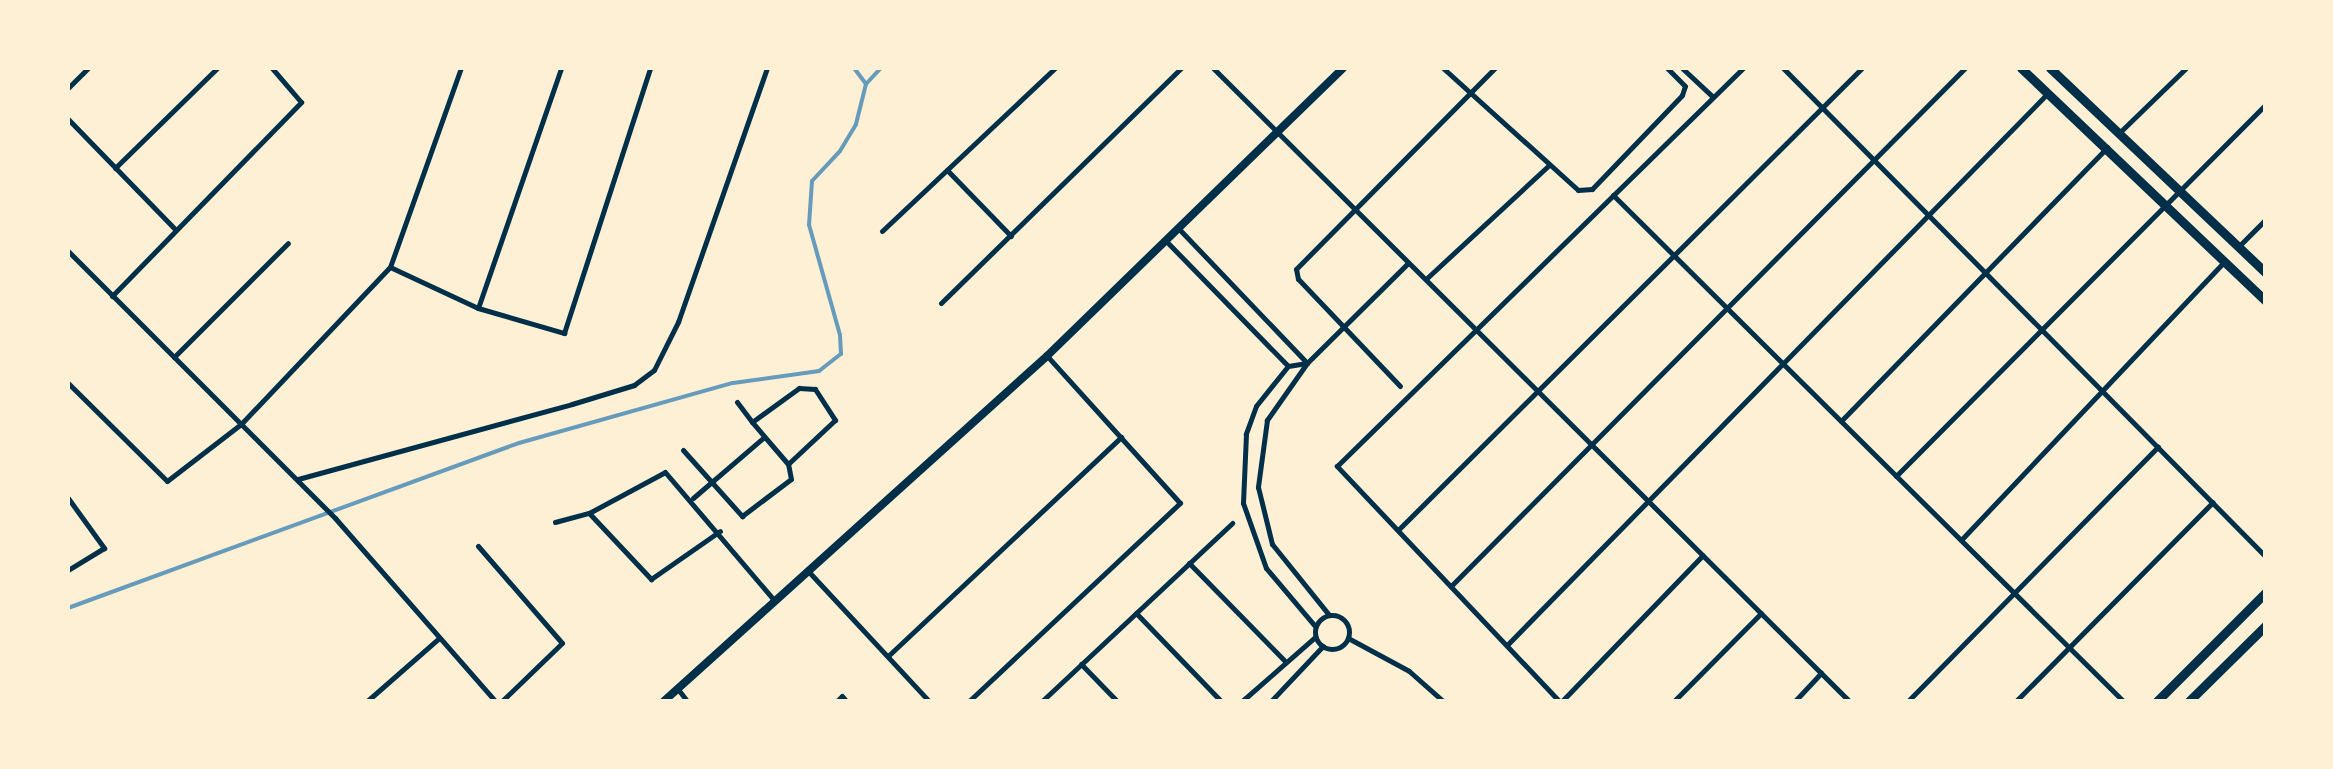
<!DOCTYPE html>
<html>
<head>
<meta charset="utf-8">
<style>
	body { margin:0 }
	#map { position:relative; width:2333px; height:769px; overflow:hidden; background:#fdf0d5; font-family:"Golos Text",sans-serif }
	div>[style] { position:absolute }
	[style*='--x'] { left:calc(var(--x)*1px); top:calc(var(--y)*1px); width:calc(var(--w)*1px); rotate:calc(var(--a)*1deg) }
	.stream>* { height:4px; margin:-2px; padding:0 2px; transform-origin:2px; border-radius:2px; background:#669bbc }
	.minor>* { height:5px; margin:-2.5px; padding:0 2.5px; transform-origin:2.5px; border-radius:2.5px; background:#003049 }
	.minor>.ring { margin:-2.5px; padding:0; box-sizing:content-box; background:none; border:5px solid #003049; border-radius:50% }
	.secondary>* { height:8px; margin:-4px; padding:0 4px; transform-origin:4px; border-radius:4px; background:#003049 }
	.primary>* { height:9px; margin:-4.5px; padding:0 4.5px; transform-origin:4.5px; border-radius:4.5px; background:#003049 }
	span { translate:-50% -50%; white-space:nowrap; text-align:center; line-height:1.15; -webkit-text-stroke:9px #fdf0d5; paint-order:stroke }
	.frame { position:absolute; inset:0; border:70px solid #fdf0d5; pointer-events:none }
</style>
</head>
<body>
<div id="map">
	<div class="stream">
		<div style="--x:854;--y:68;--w:20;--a:53"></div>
		<div style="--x:68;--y:608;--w:480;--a:-20.1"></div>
		<div style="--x:519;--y:443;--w:222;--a:-15.7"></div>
		<div style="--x:733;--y:383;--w:87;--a:-7.9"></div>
		<div style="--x:819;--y:371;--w:28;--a:-38"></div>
		<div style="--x:841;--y:354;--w:19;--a:-93"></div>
		<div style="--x:840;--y:335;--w:114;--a:-105.7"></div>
		<div style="--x:809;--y:225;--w:44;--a:-86.1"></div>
		<div style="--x:812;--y:181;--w:41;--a:-47"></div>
		<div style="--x:840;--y:151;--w:31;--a:-59"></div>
		<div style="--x:856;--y:124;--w:41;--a:-76"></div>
		<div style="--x:866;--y:84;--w:22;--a:-47"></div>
	</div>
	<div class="minor">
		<div style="--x:1213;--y:68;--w:899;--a:44.86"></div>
		<div style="--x:1443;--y:68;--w:182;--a:42.1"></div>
		<div style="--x:1578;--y:190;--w:14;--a:-4"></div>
		<div style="--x:1592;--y:189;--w:130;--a:-46.2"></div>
		<div style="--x:1682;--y:95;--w:9;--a:-72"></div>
		<div style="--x:1685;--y:86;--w:25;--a:-135"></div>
		<div style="--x:1682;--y:68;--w:42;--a:43.1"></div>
		<div style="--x:1783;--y:68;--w:687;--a:45.35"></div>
		<div style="--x:68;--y:88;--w:28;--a:-45"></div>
		<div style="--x:68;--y:119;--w:153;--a:45.8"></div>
		<div style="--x:2119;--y:133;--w:93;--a:-44.1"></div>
		<div style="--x:115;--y:168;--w:143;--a:-44.4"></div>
		<div style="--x:947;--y:170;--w:92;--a:45.9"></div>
		<div style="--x:1613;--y:195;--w:720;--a:44.77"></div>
		<div style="--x:1180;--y:230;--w:184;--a:46.3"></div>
		<div style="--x:1307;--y:363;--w:70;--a:125.1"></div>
		<div style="--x:1267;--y:420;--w:68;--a:97.7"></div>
		<div style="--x:1258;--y:487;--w:59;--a:76.2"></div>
		<div style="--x:1272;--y:544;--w:91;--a:51.2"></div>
		<div style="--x:882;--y:231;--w:238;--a:-43.3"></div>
		<div style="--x:1167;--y:242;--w:173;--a:45.7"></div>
		<div style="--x:1288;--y:366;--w:51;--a:128.7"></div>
		<div style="--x:1256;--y:406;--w:30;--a:110"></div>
		<div style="--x:1246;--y:434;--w:69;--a:92.5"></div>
		<div style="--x:1243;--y:503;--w:69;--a:70.5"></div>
		<div style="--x:1266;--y:568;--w:76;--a:49.8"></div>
		<div style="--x:2239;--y:246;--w:38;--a:-45"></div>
		<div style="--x:68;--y:251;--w:378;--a:45"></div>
		<div style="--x:335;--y:518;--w:244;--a:48.8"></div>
		<div style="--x:390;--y:267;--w:97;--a:25"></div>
		<div style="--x:478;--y:308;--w:90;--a:16.2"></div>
		<div style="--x:564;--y:333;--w:279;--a:-72"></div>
		<div style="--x:1427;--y:278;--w:166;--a:-42.8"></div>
		<div style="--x:112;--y:296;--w:271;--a:-45.7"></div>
		<div style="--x:301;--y:102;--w:45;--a:-130.5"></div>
		<div style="--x:941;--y:303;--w:336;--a:-44.4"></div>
		<div style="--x:478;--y:308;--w:254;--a:-70.9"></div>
		<div style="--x:174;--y:357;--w:161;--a:-45"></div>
		<div style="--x:1288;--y:366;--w:19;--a:-9"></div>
		<div style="--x:1307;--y:363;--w:142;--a:-44.7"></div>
		<div style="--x:68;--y:383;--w:139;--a:44.7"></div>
		<div style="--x:167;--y:481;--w:93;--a:-37.6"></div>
		<div style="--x:241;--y:424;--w:216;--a:-46.5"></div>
		<div style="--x:390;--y:267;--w:211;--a:-70.4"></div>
		<div style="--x:1400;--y:386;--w:148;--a:-133.6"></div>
		<div style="--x:1298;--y:279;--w:10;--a:-101"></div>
		<div style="--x:1296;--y:269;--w:283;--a:-45.3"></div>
		<div style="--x:799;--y:388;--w:16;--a:4"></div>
		<div style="--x:815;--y:389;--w:37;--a:57"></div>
		<div style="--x:835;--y:420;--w:64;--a:136.9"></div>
		<div style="--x:788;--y:464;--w:55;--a:-130.6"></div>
		<div style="--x:752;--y:422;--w:58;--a:-35.9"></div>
		<div style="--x:737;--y:402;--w:25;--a:53"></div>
		<div style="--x:1841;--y:421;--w:382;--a:-45.8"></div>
		<div style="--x:683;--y:450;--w:89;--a:48.2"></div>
		<div style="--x:742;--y:516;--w:61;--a:-37.1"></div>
		<div style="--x:791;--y:479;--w:15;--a:-101"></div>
		<div style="--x:1896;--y:476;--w:525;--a:-45.15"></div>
		<div style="--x:298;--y:479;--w:284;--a:-15.3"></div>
		<div style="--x:572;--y:404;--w:65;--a:-17"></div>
		<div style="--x:634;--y:385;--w:25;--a:-37"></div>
		<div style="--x:654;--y:370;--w:54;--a:-63.4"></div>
		<div style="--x:678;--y:322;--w:269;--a:-70.7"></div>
		<div style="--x:68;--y:498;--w:62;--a:54.2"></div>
		<div style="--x:104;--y:548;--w:42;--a:148.6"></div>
		<div style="--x:693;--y:498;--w:92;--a:-40.6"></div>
		<div style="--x:589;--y:513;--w:91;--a:46.8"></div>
		<div style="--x:651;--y:579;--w:84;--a:-34.8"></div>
		<div style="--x:555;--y:522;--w:35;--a:-15"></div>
		<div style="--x:589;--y:513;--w:86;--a:-28.3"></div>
		<div style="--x:665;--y:472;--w:168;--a:49.6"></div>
		<div style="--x:1398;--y:530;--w:655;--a:-44.88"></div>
		<div style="--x:1961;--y:540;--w:383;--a:-46.6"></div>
		<div style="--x:478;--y:546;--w:128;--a:49.1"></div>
		<div style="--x:562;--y:643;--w:85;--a:136"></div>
		<div style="--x:1189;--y:563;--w:136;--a:45.6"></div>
		<div style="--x:809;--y:572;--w:178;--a:47.1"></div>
		<div style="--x:1451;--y:586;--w:730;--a:-45.22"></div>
		<div style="--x:1136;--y:613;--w:124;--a:46"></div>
		<div class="ring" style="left:1315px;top:615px;width:29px;height:29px"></div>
		<div style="--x:1348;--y:638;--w:69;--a:28.4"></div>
		<div style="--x:1409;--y:671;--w:47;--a:41.5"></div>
		<div style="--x:1507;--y:645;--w:771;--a:-45.58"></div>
		<div style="--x:888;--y:656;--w:320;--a:-43.2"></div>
		<div style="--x:1081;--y:664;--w:53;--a:45.8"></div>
		<div style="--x:677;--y:688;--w:18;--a:52"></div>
		<div style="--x:366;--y:702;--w:97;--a:-41.2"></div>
		<div style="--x:836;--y:702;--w:8;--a:-45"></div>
		<div style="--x:842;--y:696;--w:8;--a:50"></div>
		<div style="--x:968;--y:702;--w:291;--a:-43.2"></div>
		<div style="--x:1180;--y:503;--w:198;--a:-132.1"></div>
		<div style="--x:1041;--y:702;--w:262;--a:-43.1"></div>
		<div style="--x:1241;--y:702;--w:98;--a:-41.3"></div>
		<div style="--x:1270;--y:702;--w:77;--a:-46.6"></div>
		<div style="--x:1560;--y:702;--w:325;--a:-133.4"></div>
		<div style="--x:1337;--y:466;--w:569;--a:-44.43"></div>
		<div style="--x:1561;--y:702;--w:204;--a:-46"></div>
		<div style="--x:1673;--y:702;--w:125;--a:-45.3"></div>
		<div style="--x:1794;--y:702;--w:40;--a:-47"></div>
		<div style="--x:1907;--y:702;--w:358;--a:-45.5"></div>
		<div style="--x:2015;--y:702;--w:281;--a:-45.3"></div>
	</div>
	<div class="secondary">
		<div style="--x:663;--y:702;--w:517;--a:-42.02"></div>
		<div style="--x:1047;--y:356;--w:413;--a:-44.2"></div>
	</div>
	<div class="primary">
		<div style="--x:2021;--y:68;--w:338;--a:43.6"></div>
		<div style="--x:2050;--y:68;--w:298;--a:43.5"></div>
		<div style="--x:2156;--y:702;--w:156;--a:-45"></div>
		<div style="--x:2188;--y:702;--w:110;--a:-44.6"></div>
	</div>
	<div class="frame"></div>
</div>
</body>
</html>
